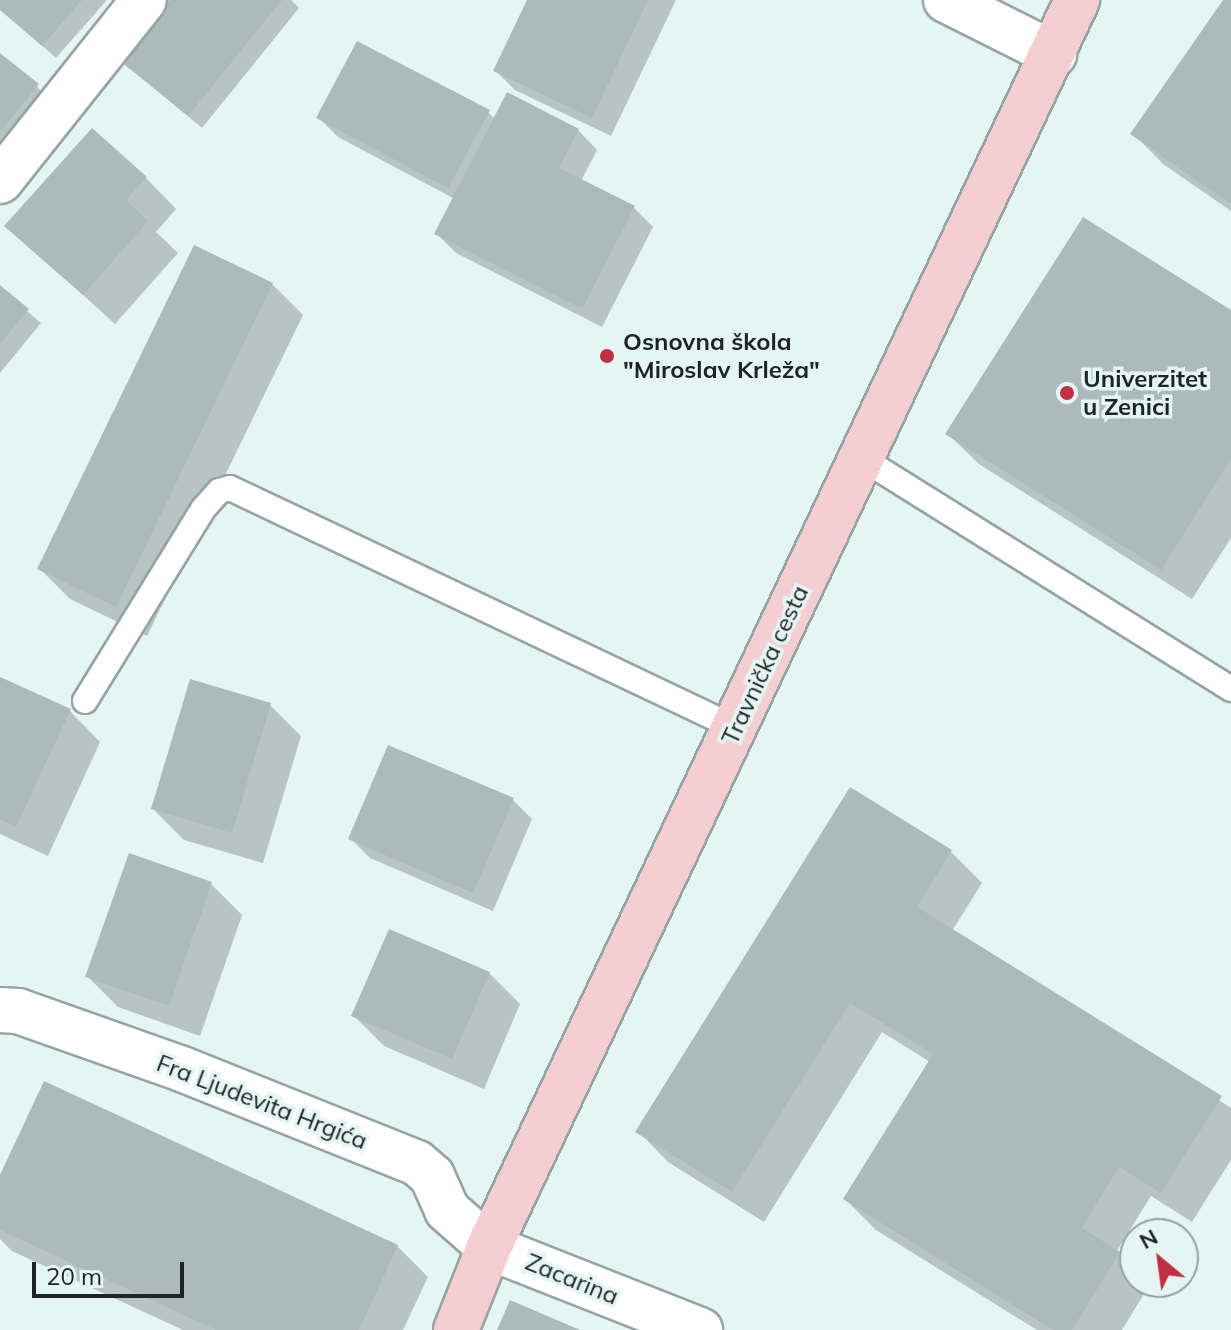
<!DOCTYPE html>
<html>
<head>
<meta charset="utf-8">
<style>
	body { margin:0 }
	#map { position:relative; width:1231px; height:1330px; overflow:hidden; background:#e5f5f4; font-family:Mulish,sans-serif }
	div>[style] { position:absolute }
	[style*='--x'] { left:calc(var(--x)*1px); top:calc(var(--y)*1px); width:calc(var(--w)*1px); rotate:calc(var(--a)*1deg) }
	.shadow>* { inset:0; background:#0003 }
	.building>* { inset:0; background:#acbbba }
	.roads { filter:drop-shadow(2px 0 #96a5a4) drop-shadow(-2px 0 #96a5a4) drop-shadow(0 2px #96a5a4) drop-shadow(0 -2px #96a5a4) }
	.service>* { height:24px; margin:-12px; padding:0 12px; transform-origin:12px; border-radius:12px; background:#fff }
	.minor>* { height:44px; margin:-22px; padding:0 22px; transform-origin:22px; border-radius:22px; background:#fff }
	.secondary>* { height:44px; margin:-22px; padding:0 22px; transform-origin:22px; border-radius:22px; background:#f5ced1 }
	.dots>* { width:22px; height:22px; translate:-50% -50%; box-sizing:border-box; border:4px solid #e5f5f4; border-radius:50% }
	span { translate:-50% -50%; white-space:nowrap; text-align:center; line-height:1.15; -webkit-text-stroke:7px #e5f5f4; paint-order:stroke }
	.poi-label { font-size:24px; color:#1e2423; font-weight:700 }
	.left { translate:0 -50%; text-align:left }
	.street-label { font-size:24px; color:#1e2423 }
	.north { position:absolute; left:1119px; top:1218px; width:80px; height:80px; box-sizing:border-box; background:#e5f5f4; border:2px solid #95a1a0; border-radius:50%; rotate:331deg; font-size:22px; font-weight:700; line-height:32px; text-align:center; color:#1e2423 }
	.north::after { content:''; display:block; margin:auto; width:28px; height:36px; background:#c13044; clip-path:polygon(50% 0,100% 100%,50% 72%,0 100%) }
	.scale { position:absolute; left:32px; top:1262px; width:152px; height:36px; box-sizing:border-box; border:4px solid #1e2423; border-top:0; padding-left:10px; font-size:24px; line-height:28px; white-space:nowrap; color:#1e2423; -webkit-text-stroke:6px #e5f5f4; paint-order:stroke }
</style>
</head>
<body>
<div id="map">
	<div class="shadow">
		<div style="clip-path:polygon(0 0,107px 0,56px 58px,0 8px)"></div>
		<div style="clip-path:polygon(172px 0,291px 0,299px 8px,202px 128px,122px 61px)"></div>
		<div style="clip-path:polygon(529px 0,676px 0,611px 136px,515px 90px,495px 70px)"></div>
		<div style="clip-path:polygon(1226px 0,1231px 0,1231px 211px,1163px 164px,1133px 133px)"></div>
		<div style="clip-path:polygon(0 55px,51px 99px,0 161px)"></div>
		<div style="clip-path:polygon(488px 112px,495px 119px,578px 130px,597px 150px,581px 181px,634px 208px,653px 227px,602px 327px,456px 253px,437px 234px,455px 199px,338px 137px,319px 118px)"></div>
		<div style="clip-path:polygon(146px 178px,176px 209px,156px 232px,178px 253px,115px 324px,7px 226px)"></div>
		<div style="clip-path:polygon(272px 284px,303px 315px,147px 636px,70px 599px,39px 568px)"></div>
		<div style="clip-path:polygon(0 288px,41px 323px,0 373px)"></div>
		<div style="clip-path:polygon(1231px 312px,1231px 538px,1192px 599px,979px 464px,948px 434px)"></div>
		<div style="clip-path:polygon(0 679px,70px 711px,100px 742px,48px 856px,0 834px)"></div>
		<div style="clip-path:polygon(270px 705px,301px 736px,263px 863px,184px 840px,153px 809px)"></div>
		<div style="clip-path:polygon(851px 790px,951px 852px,982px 883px,952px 931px,1231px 1108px,1231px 1160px,1192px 1222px,1151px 1196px,1116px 1252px,1135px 1269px,1135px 1282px,1150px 1284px,1122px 1330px,1037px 1330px,876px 1230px,845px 1199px,930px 1062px,882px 1032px,764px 1222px,668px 1162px,638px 1131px)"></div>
		<div style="clip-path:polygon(513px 800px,532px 819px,493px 911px,370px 858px,350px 838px)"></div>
		<div style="clip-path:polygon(211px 884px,242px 915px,200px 1036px,118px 1007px,87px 976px)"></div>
		<div style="clip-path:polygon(489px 973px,520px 1004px,484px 1089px,384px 1046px,353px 1015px)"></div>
		<div style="clip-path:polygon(0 1179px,397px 1246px,428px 1277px,403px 1330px,183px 1330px,12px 1251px,0 1239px)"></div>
	</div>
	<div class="building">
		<div style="clip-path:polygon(0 0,82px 0,42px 46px,0 10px)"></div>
		<div style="clip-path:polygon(169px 0,282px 0,188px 116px,120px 61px)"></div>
		<div style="clip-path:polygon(527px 0,648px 0,592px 118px,493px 71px)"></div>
		<div style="clip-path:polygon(1223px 0,1231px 0,1231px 204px,1130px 134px)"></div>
		<div style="clip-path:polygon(357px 41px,490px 110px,448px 188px,316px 118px)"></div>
		<div style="clip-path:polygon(0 53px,39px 84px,0 132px)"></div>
		<div style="clip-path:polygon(507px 92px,579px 129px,559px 168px,635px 206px,582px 309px,434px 234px)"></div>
		<div style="clip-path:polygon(92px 128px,147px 177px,126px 200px,148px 221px,83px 295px,4px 226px)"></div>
		<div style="clip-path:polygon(1083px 217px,1231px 310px,1231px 459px,1161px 570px,945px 434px)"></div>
		<div style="clip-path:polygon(194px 245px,273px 283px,116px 607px,37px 569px)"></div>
		<div style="clip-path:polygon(0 285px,29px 309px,0 344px)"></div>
		<div style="clip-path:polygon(0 677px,71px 709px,16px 827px,0 819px)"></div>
		<div style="clip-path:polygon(190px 679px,271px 703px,232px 833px,151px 809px)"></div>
		<div style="clip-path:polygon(388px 745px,514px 798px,473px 893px,348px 839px)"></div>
		<div style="clip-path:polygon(850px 787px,952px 850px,917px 907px,1222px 1096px,1161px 1193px,1119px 1167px,1082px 1228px,1120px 1252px,1072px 1330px,1053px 1330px,843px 1199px,933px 1054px,850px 1003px,732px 1192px,635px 1132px)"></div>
		<div style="clip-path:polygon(129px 853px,212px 882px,169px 1006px,85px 977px)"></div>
		<div style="clip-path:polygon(389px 929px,490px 972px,452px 1059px,351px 1016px)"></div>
		<div style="clip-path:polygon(44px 1081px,398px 1245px,359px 1330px,216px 1330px,0 1230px,0 1175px)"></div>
		<div style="clip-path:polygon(510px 1300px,580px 1330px,497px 1330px)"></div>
	</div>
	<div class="roads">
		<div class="service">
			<div style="--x:863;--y:459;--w:434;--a:32"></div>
			<div style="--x:85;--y:701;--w:225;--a:-58.4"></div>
			<div style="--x:203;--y:509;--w:24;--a:-48"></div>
			<div style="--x:219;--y:491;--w:11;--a:-15"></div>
			<div style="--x:230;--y:488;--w:560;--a:25.38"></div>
		</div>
		<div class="minor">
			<div style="--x:946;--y:0;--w:121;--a:26.6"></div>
			<div style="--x:0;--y:181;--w:231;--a:-51.5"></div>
			<div style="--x:0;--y:1010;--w:18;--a:3"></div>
			<div style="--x:18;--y:1011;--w:174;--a:19.5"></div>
			<div style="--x:182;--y:1069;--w:253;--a:21.8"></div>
			<div style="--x:417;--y:1163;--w:20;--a:41"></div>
			<div style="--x:432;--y:1176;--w:37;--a:66"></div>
			<div style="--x:447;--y:1210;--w:56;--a:41.4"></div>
			<div style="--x:489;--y:1247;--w:227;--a:21.5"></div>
		</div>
		<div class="secondary">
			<div style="--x:456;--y:1330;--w:89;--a:-68.3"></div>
			<div style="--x:489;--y:1247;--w:1379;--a:-64.75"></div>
		</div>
	</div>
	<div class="dots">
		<div style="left:607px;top:356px;background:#c13044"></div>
		<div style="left:1067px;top:393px;background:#c13044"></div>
	</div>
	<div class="poi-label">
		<span class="left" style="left:623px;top:356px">Osnovna škola<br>"Miroslav Krleža"</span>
		<span class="left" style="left:1083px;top:393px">Univerzitet<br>u Zenici</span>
	</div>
	<div class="street-label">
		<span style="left:765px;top:665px;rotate:-65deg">Travnička cesta</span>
		<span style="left:262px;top:1102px;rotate:21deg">Fra Ljudevita Hrgića</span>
		<span style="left:572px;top:1279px;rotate:22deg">Zacarina</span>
	</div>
	<div class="north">N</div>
	<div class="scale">20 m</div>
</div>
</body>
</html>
